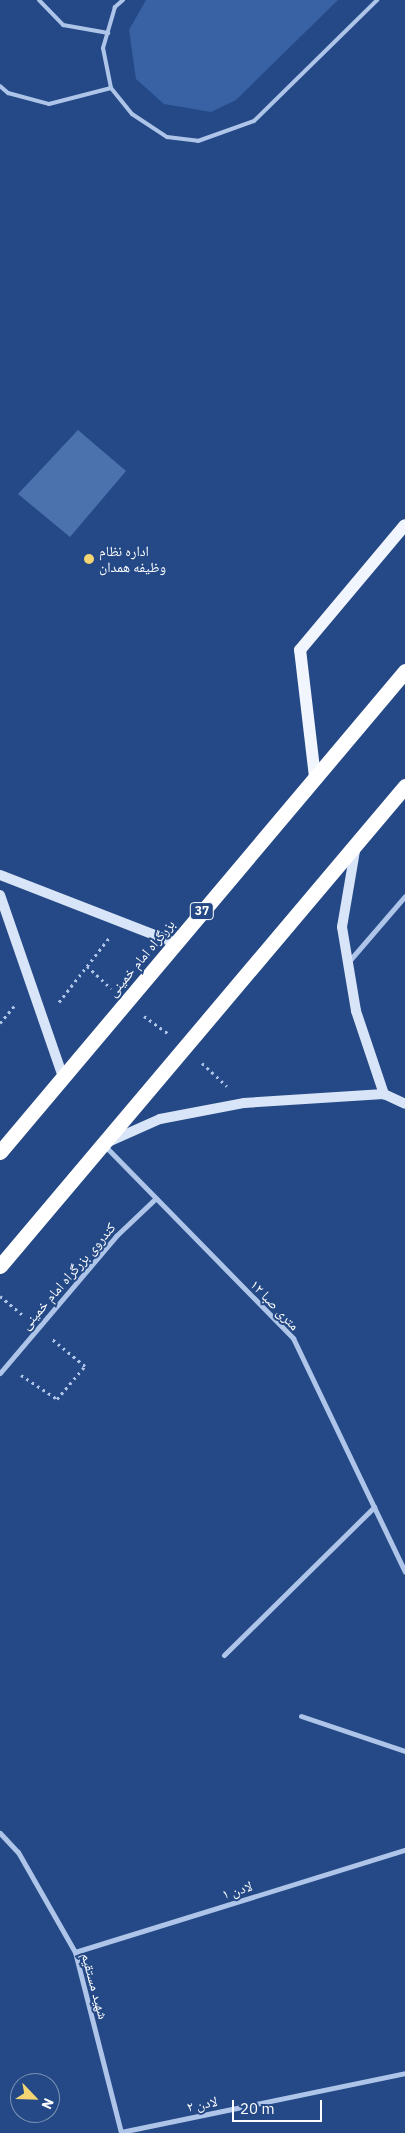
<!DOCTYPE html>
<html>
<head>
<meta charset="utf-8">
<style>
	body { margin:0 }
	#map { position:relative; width:405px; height:2133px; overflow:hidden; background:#244986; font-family:"IBM Plex Sans","Noto Naskh Arabic",sans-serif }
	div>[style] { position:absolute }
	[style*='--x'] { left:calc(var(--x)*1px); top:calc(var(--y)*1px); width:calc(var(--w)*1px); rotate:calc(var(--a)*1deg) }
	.green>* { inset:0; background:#3862a3 }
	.building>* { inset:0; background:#4c72ae }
	.path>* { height:3px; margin-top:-1.5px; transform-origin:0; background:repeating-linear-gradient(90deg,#aec5e9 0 2.5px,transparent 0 6.5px) }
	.lane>* { height:4px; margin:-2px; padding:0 2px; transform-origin:2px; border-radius:2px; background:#aec5e9 }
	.street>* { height:5px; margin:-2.5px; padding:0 2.5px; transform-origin:2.5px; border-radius:2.5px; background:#aec5e9 }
	.secondary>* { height:10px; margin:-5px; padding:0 5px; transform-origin:5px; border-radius:5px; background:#d8e4f7 }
	.primary>* { height:12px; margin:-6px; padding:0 6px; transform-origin:6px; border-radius:6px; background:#f1f5fe }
	.highway>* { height:15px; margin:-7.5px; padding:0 7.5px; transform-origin:7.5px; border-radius:7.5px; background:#fff }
	.dots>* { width:14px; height:14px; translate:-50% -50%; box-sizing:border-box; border:2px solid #244986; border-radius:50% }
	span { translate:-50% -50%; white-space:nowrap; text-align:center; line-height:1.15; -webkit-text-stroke:4px #244986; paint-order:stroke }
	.shield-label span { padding:1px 4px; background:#244986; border:1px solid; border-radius:4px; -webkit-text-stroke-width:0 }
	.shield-label { font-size:12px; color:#fff; font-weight:700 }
	.poi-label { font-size:14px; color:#fff }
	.left { translate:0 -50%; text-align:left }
	.street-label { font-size:14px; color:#fff }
	.north { position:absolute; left:10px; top:2073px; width:50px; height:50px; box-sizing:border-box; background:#244986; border:1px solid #7c92b6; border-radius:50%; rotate:114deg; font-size:14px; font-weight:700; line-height:20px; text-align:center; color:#fff }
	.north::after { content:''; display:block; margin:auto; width:18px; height:22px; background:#f3d571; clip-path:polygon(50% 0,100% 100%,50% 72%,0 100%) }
	.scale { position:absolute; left:232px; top:2100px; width:90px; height:22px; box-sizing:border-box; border:2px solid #fff; border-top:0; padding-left:6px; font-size:15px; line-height:18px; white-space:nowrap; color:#fff; -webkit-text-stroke:4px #244986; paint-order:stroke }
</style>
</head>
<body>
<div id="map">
	<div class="green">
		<div style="clip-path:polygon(146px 0,338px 0,236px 100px,211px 112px,164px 104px,136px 79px,129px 30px)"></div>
	</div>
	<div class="building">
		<div style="clip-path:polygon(78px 430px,126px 471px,70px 537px,18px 494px)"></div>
	</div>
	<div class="path">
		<div style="--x:87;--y:966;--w:33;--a:43"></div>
		<div style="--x:59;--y:1002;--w:81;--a:-52"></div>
		<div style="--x:144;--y:1016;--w:29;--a:36"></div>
		<div style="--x:0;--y:1023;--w:23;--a:-50"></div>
		<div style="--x:202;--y:1063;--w:34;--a:43"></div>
		<div style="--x:0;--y:1296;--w:31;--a:40"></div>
		<div style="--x:21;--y:1375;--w:43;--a:33.7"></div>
		<div style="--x:57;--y:1399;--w:43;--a:-49.7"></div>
		<div style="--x:85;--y:1366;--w:43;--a:-140.7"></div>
	</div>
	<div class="lane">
		<div style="--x:39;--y:0;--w:35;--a:46"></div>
		<div style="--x:63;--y:25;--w:46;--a:10.1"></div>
		<div style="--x:123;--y:0;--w:11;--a:139"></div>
		<div style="--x:115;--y:7;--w:43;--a:106.3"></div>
		<div style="--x:103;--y:48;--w:41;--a:78.7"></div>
		<div style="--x:111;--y:88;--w:33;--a:51"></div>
		<div style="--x:132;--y:114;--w:42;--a:33.3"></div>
		<div style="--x:167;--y:137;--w:31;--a:7"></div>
		<div style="--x:198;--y:141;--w:59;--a:-19.7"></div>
		<div style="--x:254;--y:121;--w:173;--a:-44.5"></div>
		<div style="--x:0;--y:86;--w:11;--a:41"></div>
		<div style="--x:8;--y:93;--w:42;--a:15"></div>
		<div style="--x:49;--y:104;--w:64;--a:-14.5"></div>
	</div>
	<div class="street">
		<div style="--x:350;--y:960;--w:84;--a:-49.3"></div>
		<div style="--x:103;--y:1144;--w:272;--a:45.6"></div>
		<div style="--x:293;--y:1338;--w:259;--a:64.4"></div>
		<div style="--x:0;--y:1373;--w:180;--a:-49.7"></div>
		<div style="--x:116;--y:1236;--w:55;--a:-43.5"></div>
		<div style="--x:224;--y:1655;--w:211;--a:-44.6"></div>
		<div style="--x:301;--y:1716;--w:110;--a:18.6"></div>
		<div style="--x:0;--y:1833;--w:26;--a:47"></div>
		<div style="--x:18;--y:1852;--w:115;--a:60.3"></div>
		<div style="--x:75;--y:1952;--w:187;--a:75.7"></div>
		<div style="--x:75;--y:1952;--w:345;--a:-17.2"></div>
		<div style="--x:121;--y:2132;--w:290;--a:-11.7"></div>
	</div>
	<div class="secondary">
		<div style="--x:356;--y:845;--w:83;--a:99.7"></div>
		<div style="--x:342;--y:927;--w:85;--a:80.5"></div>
		<div style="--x:356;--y:1011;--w:88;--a:71.4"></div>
		<div style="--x:0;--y:875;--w:188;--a:21.2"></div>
		<div style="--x:0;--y:895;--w:193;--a:70.9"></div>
		<div style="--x:106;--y:1143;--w:59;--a:-24"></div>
		<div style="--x:160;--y:1119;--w:86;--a:-10.8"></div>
		<div style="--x:244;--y:1103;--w:140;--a:-3.7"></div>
		<div style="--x:384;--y:1094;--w:23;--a:25"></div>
	</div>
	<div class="primary">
		<div style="--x:315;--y:777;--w:128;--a:-96.7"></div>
		<div style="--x:300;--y:650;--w:163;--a:-50"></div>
	</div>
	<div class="highway">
		<div style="--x:0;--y:1152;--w:629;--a:-49.9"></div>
		<div style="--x:0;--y:1266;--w:628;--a:-49.84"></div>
	</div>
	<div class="dots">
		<div style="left:89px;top:559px;background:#f3d571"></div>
	</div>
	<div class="shield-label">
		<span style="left:202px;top:911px">37</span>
	</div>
	<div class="poi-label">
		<span class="left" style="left:99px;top:559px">اداره نظام<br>وظیفه همدان</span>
	</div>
	<div class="street-label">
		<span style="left:141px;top:958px;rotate:-50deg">بزرگراه امام خمینی</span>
		<span style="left:68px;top:1276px;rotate:-49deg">کندروی بزرگراه امام خمینی</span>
		<span style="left:275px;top:1305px;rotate:46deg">۱۲ متری صبا</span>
		<span style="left:237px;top:1890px;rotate:-17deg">لادن ۱</span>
		<span style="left:95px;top:1986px;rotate:75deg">شهید مستقیم</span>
		<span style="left:202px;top:2104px;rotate:-12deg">لادن ۲</span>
	</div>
	<div class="north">N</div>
	<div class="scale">20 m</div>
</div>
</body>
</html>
